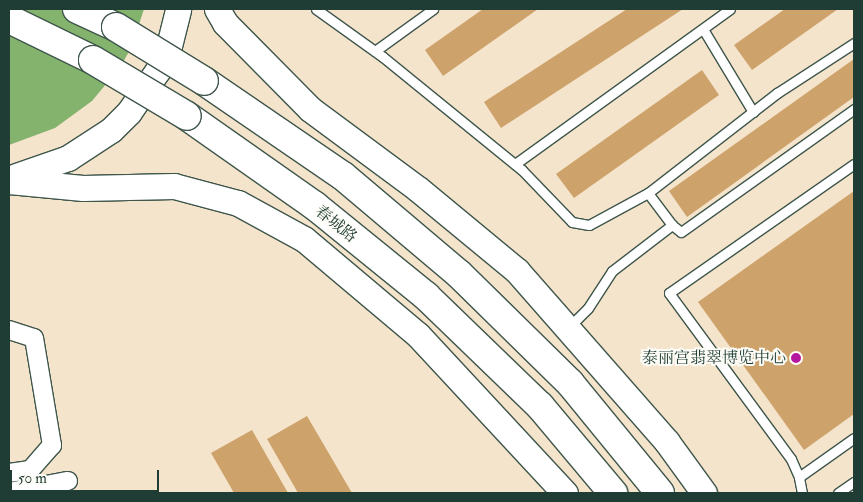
<!DOCTYPE html>
<html>
<head>
<meta charset="utf-8">
<style>
	body { margin:0 }
	#map { position:relative; width:863px; height:502px; overflow:hidden; background:#f5e4cc; font-family:"IM FELL Double Pica","Noto Serif SC",serif }
	div>[style] { position:absolute }
	[style*='--x'] { left:calc(var(--x)*1px); top:calc(var(--y)*1px); width:calc(var(--w)*1px); rotate:calc(var(--a)*1deg) }
	.forest>* { inset:0; background:#84b36d }
	.building>* { inset:0; background:#cda26b }
	.roads { filter:drop-shadow(1px 0 #3f564b) drop-shadow(-1px 0 #3f564b) drop-shadow(0 1px #3f564b) drop-shadow(0 -1px #3f564b) }
	.service>* { height:9px; margin:-4.5px; padding:0 4.5px; transform-origin:4.5px; border-radius:4.5px; background:#fff }
	.minor>* { height:18px; margin:-9px; padding:0 9px; transform-origin:9px; border-radius:9px; background:#fff }
	.secondary>* { height:25px; margin:-12.5px; padding:0 12.5px; transform-origin:12.5px; border-radius:12.5px; background:#fff }
	.primary>* { height:28px; margin:-14px; padding:0 14px; transform-origin:14px; border-radius:14px; background:#fff }
	.bridges { filter:drop-shadow(1px 0 #3f564b) drop-shadow(-1px 0 #3f564b) drop-shadow(0 1px #3f564b) drop-shadow(0 -1px #3f564b) }
	.primary-bridge>* { height:28px; margin:-14px; padding:0 14px; transform-origin:14px; border-radius:14px; background:#fff }
	.dots>* { width:14px; height:14px; translate:-50% -50%; box-sizing:border-box; border:2px solid #fdfcf7; border-radius:50% }
	span { translate:-50% -50%; white-space:nowrap; text-align:center; line-height:1.15; -webkit-text-stroke:4px #fdfcf7; paint-order:stroke }
	.street-label { font-size:16px; color:#1f3d34 }
	.poi-label { font-size:16px; color:#1f3d34 }
	.right { translate:-100% -50%; text-align:right }
	.frame { position:absolute; inset:0; border:10px solid #1f3d34; pointer-events:none }
	.scale { position:absolute; left:10px; top:470px; width:149px; height:22px; box-sizing:border-box; border:2px solid #1f3d34; border-top:0; padding-left:6px; font-size:15px; line-height:18px; white-space:nowrap; color:#1f3d34; -webkit-text-stroke:4px #fdfcf7; paint-order:stroke }
</style>
</head>
<body>
<div id="map">
	<div class="forest">
		<div style="clip-path:polygon(9px 9px,144px 9px,132px 46px,121px 66px,92px 101px,55px 128px,9px 145px)"></div>
	</div>
	<div class="building">
		<div style="clip-path:polygon(483px 9px,538px 9px,443px 76px,425px 50px)"></div>
		<div style="clip-path:polygon(627px 9px,683px 9px,501px 128px,484px 102px)"></div>
		<div style="clip-path:polygon(785px 9px,838px 9px,752px 70px,734px 45px)"></div>
		<div style="clip-path:polygon(854px 59px,854px 97px,687px 217px,669px 191px)"></div>
		<div style="clip-path:polygon(702px 70px,719px 95px,574px 198px,556px 174px)"></div>
		<div style="clip-path:polygon(854px 191px,854px 414px,804px 450px,698px 302px)"></div>
		<div style="clip-path:polygon(307px 416px,352px 493px,298px 493px,267px 439px)"></div>
		<div style="clip-path:polygon(252px 430px,288px 493px,234px 493px,211px 453px)"></div>
	</div>
	<div class="roads">
		<div class="service">
			<div style="--x:316;--y:9;--w:82;--a:35.6"></div>
			<div style="--x:383;--y:57;--w:179;--a:39.1"></div>
			<div style="--x:522;--y:170;--w:72;--a:46.1"></div>
			<div style="--x:572;--y:222;--w:17;--a:10"></div>
			<div style="--x:589;--y:225;--w:67;--a:-28.5"></div>
			<div style="--x:703;--y:29;--w:97;--a:58.9"></div>
			<div style="--x:375;--y:51;--w:72;--a:-35.9"></div>
			<div style="--x:515;--y:164;--w:265;--a:-35.8"></div>
			<div style="--x:672;--y:225;--w:11;--a:38"></div>
			<div style="--x:681;--y:232;--w:212;--a:-35.4"></div>
			<div style="--x:568;--y:328;--w:28;--a:-45"></div>
			<div style="--x:588;--y:308;--w:44;--a:-57"></div>
			<div style="--x:612;--y:271;--w:76;--a:-37.5"></div>
			<div style="--x:672;--y:225;--w:40;--a:-127"></div>
			<div style="--x:648;--y:193;--w:163;--a:-37.8"></div>
			<div style="--x:777;--y:93;--w:92;--a:-33"></div>
			<div style="--x:799;--y:477;--w:20;--a:-114"></div>
			<div style="--x:791;--y:459;--w:206;--a:-126.3"></div>
			<div style="--x:669;--y:293;--w:226;--a:-34.9"></div>
			<div style="--x:802;--y:493;--w:16;--a:-101"></div>
			<div style="--x:799;--y:477;--w:67;--a:-35.3"></div>
			<div style="--x:838;--y:493;--w:19;--a:-35"></div>
		</div>
		<div class="minor">
			<div style="--x:9;--y:330;--w:26;--a:18"></div>
			<div style="--x:34;--y:338;--w:109;--a:80.5"></div>
			<div style="--x:52;--y:445;--w:33;--a:131"></div>
			<div style="--x:30;--y:470;--w:21;--a:172"></div>
			<div style="--x:9;--y:492;--w:60;--a:-10.6"></div>
		</div>
		<div class="secondary">
			<div style="--x:217;--y:9;--w:16;--a:60"></div>
			<div style="--x:225;--y:23;--w:121;--a:45.3"></div>
			<div style="--x:310;--y:109;--w:134;--a:36.5"></div>
			<div style="--x:418;--y:189;--w:129;--a:39.6"></div>
			<div style="--x:517;--y:271;--w:227;--a:48.7"></div>
			<div style="--x:667;--y:442;--w:63;--a:54"></div>
			<div style="--x:16;--y:176;--w:55;--a:-19.1"></div>
			<div style="--x:68;--y:158;--w:51;--a:-33.1"></div>
			<div style="--x:111;--y:130;--w:25;--a:-45"></div>
			<div style="--x:129;--y:112;--w:51;--a:-55.4"></div>
			<div style="--x:158;--y:70;--w:26;--a:-65"></div>
			<div style="--x:169;--y:46;--w:38;--a:-76"></div>
			<div style="--x:9;--y:181;--w:74;--a:5.4"></div>
			<div style="--x:83;--y:188;--w:91;--a:-1.3"></div>
			<div style="--x:174;--y:186;--w:66;--a:14.9"></div>
			<div style="--x:238;--y:203;--w:75;--a:28.6"></div>
			<div style="--x:304;--y:239;--w:149;--a:40.1"></div>
			<div style="--x:418;--y:335;--w:216;--a:47.1"></div>
		</div>
		<div class="primary">
			<div style="--x:77;--y:9;--w:43;--a:24.8"></div>
			<div style="--x:9;--y:19;--w:93;--a:26"></div>
			<div style="--x:204;--y:81;--w:168;--a:34.4"></div>
			<div style="--x:343;--y:176;--w:152;--a:40.2"></div>
			<div style="--x:459;--y:274;--w:156;--a:44.5"></div>
			<div style="--x:570;--y:383;--w:142;--a:50.7"></div>
			<div style="--x:187;--y:116;--w:156;--a:35.1"></div>
			<div style="--x:315;--y:206;--w:143;--a:39"></div>
			<div style="--x:426;--y:296;--w:158;--a:44"></div>
			<div style="--x:540;--y:406;--w:114;--a:50"></div>
		</div>
	</div>
	<div class="bridges">
		<div class="primary-bridge">
			<div style="--x:116;--y:27;--w:103;--a:31.5"></div>
			<div style="--x:93;--y:60;--w:109;--a:30.8"></div>
		</div>
	</div>
	<div class="dots">
		<div style="left:796px;top:358px;background:#b5179e"></div>
	</div>
	<div class="street-label">
		<span style="left:336px;top:224px;rotate:39deg">春城路</span>
	</div>
	<div class="poi-label">
		<span class="right" style="left:786px;top:358px">泰丽宫翡翠博览中心</span>
	</div>
	<div class="frame"></div>
	<div class="scale">50 m</div>
</div>
</body>
</html>
